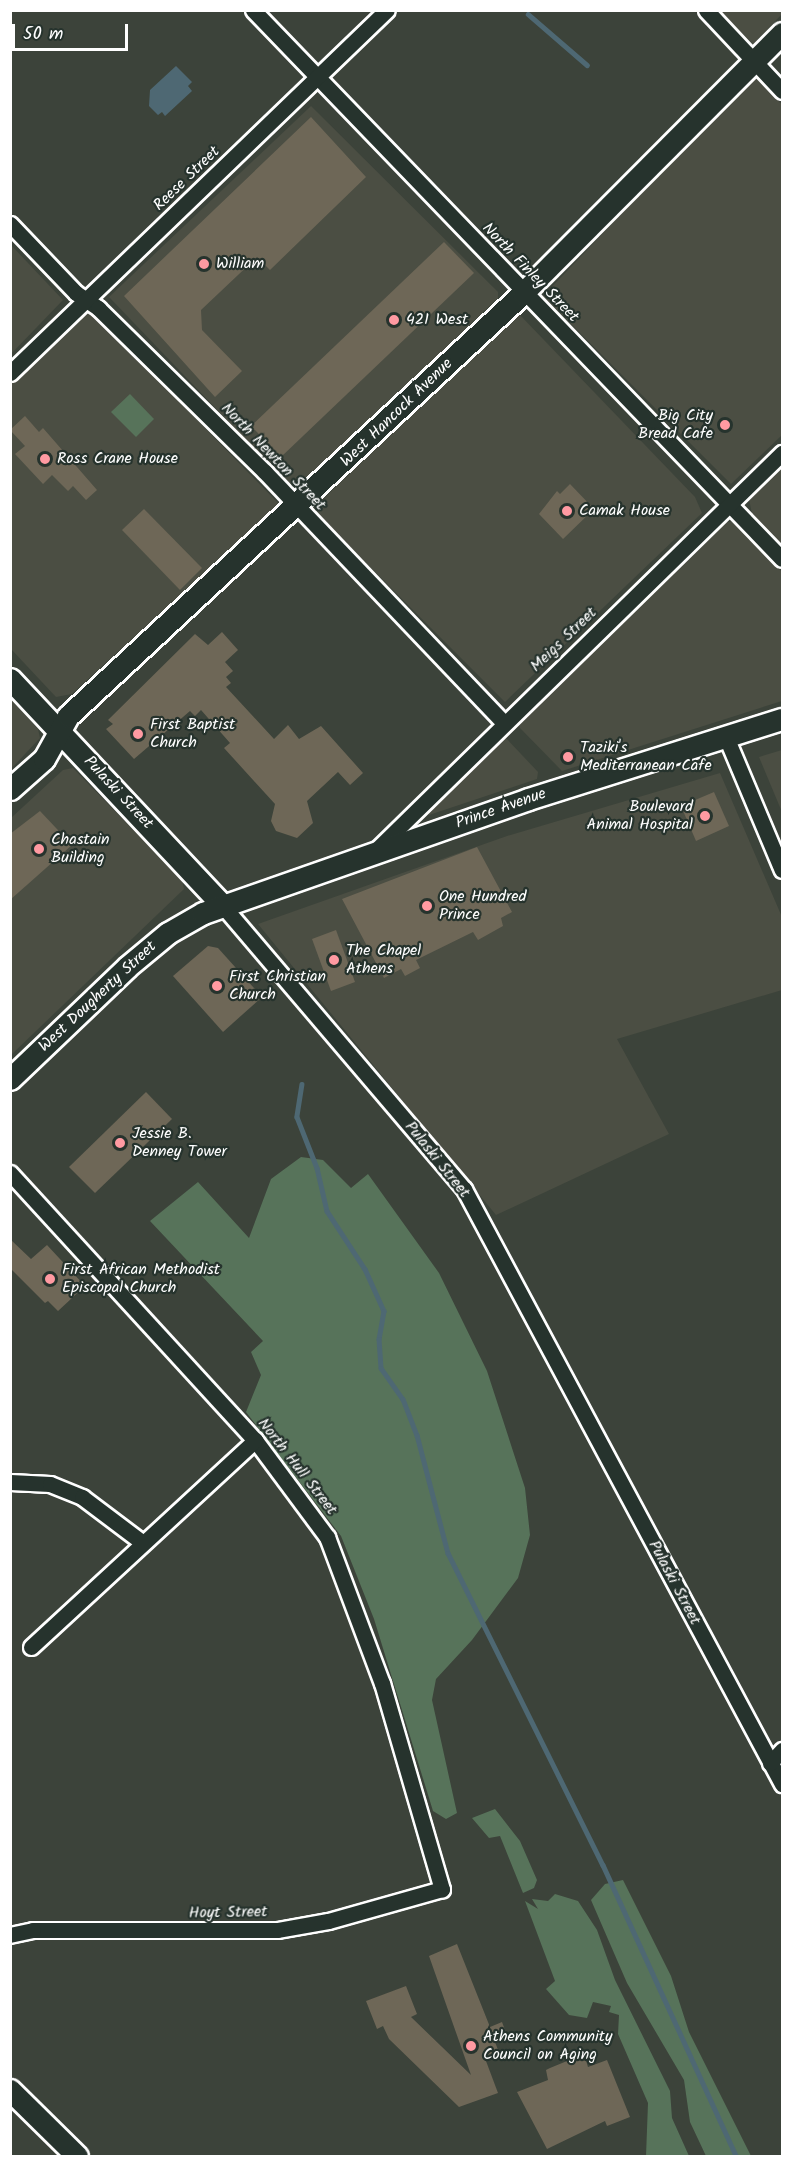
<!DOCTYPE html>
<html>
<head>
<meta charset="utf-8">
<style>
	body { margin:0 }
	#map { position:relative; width:793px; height:2167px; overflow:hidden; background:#3c433a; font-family:Kalam,sans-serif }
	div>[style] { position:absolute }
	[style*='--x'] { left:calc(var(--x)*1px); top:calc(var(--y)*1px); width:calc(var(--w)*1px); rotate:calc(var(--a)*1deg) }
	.built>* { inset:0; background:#4b4e43 }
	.green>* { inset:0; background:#57735a }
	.water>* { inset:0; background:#4e6873 }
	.stream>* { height:4.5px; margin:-2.25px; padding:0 2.25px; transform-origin:2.25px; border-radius:2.25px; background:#4e6873 }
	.building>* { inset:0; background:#6e6757 }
	.roads { filter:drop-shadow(2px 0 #fff) drop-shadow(-2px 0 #fff) drop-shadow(0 2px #fff) drop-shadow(0 -2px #fff) }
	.street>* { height:15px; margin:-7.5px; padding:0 7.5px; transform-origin:7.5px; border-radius:7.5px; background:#26332d }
	.secondary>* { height:21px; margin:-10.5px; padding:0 10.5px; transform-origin:10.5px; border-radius:10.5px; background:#26332d }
	.dots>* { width:16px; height:16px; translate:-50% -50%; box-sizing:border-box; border:3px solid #26332d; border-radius:50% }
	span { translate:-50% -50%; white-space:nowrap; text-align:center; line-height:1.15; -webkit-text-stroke:4.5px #26332d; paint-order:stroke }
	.street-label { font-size:16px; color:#fff }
	.poi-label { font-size:16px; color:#fff }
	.left { translate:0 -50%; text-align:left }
	.right { translate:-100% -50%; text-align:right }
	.frame { position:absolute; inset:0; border:12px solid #fff; pointer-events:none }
	.scale { position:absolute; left:12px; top:24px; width:116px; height:27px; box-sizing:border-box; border:3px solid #fff; border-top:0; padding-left:8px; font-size:18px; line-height:21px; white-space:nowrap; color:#fff; -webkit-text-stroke:4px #26332d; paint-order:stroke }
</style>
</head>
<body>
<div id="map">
	<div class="built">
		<div style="clip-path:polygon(720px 11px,782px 11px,782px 14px,753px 44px)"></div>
		<div style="clip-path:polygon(759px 77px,782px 105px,782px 435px,731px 484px,543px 296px,749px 81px)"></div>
		<div style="clip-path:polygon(311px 106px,498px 292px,498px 298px,295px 491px,109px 297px)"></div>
		<div style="clip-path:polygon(11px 245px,63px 300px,11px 354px)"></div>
		<div style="clip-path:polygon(86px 312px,95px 315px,279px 504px,72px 694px,56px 697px,11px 649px,11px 384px)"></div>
		<div style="clip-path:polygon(519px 314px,695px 497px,702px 513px,505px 702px,312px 509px)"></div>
		<div style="clip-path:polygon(782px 468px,782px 545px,752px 514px,749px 499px)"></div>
		<div style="clip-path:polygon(735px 521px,782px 572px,782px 701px,562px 771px,520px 728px,518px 721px,725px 522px)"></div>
		<div style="clip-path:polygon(11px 699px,38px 729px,40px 738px,11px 769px)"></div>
		<div style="clip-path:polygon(506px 738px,538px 772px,537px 779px,429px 815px,428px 807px,499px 739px)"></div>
		<div style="clip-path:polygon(782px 750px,782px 812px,759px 757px)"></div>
		<div style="clip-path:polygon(73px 768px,182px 880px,184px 889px,11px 1055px,11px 818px,63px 770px)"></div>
		<div style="clip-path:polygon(720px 773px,782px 917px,782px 990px,617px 1039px,669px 1134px,496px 1215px,258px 924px,507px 836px)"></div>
	</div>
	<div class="green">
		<div style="clip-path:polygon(130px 394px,154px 419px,136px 437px,111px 412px)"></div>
		<div style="clip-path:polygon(301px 1157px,323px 1160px,351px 1188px,368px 1174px,439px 1273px,487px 1371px,525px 1488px,530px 1535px,518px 1578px,472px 1640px,436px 1679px,432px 1700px,457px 1813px,446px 1819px,433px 1811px,374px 1619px,341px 1536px,246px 1412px,261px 1375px,251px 1352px,263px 1341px,150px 1221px,198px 1182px,249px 1238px,271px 1179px)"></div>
		<div style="clip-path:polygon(495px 1809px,520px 1841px,537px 1880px,534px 1888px,523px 1893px,500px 1836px,489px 1838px,472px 1818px)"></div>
		<div style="clip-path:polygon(623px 1880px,671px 1976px,689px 2032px,751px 2156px,706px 2156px,690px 2122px,684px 2080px,627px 1983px,591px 1900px,605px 1884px)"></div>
		<div style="clip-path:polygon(555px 1894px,578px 1901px,597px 1930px,615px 1980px,670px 2091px,672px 2118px,689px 2156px,646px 2156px,648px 2103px,618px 2034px,619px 2015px,609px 2012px,611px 2006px,593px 2002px,587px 2018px,569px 2015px,546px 1989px,555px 1981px,525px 1901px,538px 1909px,532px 1899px,548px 1901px)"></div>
	</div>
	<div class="water">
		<div style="clip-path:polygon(176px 66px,192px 82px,188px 86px,192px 91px,165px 116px,162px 112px,158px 115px,149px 106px,150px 90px)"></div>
	</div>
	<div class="stream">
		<div style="--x:528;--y:14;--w:78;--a:40.8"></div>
		<div style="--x:302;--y:1084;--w:33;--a:99"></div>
		<div style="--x:297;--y:1117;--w:55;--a:68.6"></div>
		<div style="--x:317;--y:1168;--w:44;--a:76.9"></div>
		<div style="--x:327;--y:1211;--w:69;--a:56.8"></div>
		<div style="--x:365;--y:1269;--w:46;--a:65.7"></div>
		<div style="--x:384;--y:1311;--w:28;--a:100"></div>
		<div style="--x:379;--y:1339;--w:29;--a:86"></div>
		<div style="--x:381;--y:1368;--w:38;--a:55"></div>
		<div style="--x:403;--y:1399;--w:39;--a:69"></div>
		<div style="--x:417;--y:1435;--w:122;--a:75.3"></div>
		<div style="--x:448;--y:1553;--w:348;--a:63.6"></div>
		<div style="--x:603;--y:1865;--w:320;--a:65.4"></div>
	</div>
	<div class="building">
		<div style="clip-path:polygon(311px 117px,366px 177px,270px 270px,257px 257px,201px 310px,202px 330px,242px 371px,215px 397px,124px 296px)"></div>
		<div style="clip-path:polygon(444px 242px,474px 273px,281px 457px,251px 426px)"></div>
		<div style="clip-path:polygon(25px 416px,39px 432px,43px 428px,97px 490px,86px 500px,73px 486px,68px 491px,52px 475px,43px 484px,15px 454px,25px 446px,10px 430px)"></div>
		<div style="clip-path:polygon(570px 484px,594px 509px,563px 539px,539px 514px,557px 491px,560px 494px)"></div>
		<div style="clip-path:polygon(144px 509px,202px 568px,180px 590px,122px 530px)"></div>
		<div style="clip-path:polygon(222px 632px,238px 650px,225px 662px,233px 671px,226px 677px,231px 683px,226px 687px,274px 739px,288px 725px,299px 739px,321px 726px,363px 773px,350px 785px,338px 772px,307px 801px,313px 823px,297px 838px,276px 831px,271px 821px,275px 804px,224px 748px,230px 743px,201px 710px,195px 716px,190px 711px,134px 759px,106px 729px,113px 724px,108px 720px,195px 634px,208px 645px)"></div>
		<div style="clip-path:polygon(714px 792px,729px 826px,696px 841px,681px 806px)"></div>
		<div style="clip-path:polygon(40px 811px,72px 845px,10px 900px,10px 834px)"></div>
		<div style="clip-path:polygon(477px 847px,512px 912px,501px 918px,503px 926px,478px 940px,473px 932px,416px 960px,420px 968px,405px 976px,401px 969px,384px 978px,342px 899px)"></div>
		<div style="clip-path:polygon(336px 930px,355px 982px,331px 991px,312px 939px)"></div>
		<div style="clip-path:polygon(208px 946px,218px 948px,262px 997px,223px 1032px,173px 976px)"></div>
		<div style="clip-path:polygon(146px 1092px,172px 1119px,95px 1193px,69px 1167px)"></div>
		<div style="clip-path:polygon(10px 1239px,31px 1259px,47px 1245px,85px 1286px,58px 1311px,48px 1301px,45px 1303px,10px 1268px)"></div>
		<div style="clip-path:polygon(457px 1944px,490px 2027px,502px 2022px,508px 2038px,495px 2042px,500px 2055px,486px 2061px,498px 2093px,459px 2107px,389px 2039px,383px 2026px,377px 2029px,366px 2001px,406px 1986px,417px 2014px,411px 2017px,471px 2075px,429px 1956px)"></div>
		<div style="clip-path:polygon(584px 2054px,588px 2067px,607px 2060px,630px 2117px,607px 2126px,605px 2121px,547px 2149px,517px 2092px,548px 2080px,546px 2070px,550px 2068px)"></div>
	</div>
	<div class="roads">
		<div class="street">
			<div style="--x:253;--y:10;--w:762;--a:46.06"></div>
			<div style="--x:706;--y:10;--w:111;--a:46.8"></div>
			<div style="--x:10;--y:224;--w:95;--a:46.3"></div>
			<div style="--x:76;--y:293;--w:27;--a:34"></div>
			<div style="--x:98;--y:308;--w:234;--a:44.5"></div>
			<div style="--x:265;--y:472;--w:347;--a:46.4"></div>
			<div style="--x:10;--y:373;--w:523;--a:-43.92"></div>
			<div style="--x:726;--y:737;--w:144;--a:67.2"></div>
			<div style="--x:376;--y:850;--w:568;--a:-44.36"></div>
			<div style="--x:223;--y:906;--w:372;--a:49.6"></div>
			<div style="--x:464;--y:1189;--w:675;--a:61.88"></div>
			<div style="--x:10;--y:1173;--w:362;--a:47.5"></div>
			<div style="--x:255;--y:1440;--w:121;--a:53.4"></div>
			<div style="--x:327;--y:1537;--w:156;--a:69.4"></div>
			<div style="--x:382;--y:1683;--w:215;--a:73.8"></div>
			<div style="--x:442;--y:1889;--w:118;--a:164.3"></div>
			<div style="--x:328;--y:1921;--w:52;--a:170"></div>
			<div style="--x:277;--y:1930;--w:244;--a:180"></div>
			<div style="--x:33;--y:1930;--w:24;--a:168"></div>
			<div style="--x:10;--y:1482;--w:40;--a:2.9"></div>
			<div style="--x:50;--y:1484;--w:35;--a:22"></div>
			<div style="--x:82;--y:1497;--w:76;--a:37"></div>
			<div style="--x:31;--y:1647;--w:305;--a:-42.7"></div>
			<div style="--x:770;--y:1763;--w:18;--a:-47"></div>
		</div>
		<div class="secondary">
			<div style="--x:10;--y:679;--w:311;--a:46.8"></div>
			<div style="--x:10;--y:789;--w:45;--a:-41.4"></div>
			<div style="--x:44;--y:759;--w:49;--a:-60.8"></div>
			<div style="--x:68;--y:716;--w:621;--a:-42.91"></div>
			<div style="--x:523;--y:293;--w:367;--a:-45.1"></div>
			<div style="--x:10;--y:1079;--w:162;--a:-43.7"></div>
			<div style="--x:127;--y:967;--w:53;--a:-39.7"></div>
			<div style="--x:168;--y:933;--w:40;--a:-29.7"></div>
			<div style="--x:203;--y:913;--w:344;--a:-19.3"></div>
			<div style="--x:528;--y:799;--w:266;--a:-17.5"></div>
			<div style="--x:10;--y:2090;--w:94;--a:44.6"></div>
		</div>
	</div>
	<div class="dots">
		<div style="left:204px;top:264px;background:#ff9aa2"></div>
		<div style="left:394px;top:320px;background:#ff9aa2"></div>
		<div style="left:725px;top:425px;background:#ff9aa2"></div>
		<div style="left:45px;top:459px;background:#ff9aa2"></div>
		<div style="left:567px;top:511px;background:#ff9aa2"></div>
		<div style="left:138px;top:734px;background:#ff9aa2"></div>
		<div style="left:568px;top:757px;background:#ff9aa2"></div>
		<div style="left:705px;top:816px;background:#ff9aa2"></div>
		<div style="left:39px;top:849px;background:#ff9aa2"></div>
		<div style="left:427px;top:906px;background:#ff9aa2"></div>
		<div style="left:334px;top:960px;background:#ff9aa2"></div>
		<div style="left:217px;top:986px;background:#ff9aa2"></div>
		<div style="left:120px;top:1143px;background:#ff9aa2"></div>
		<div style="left:50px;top:1279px;background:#ff9aa2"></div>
		<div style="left:471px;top:2046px;background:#ff9aa2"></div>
	</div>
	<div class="street-label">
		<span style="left:187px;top:179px;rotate:-44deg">Reese Street</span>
		<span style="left:530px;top:273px;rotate:46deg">North Finley Street</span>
		<span style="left:397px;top:413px;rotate:-44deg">West Hancock Avenue</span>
		<span style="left:273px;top:457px;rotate:46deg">North Newton Street</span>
		<span style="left:564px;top:640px;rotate:-44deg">Meigs Street</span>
		<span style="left:118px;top:793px;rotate:47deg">Pulaski Street</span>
		<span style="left:501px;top:809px;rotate:-19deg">Prince Avenue</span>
		<span style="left:98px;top:997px;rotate:-43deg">West Dougherty Street</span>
		<span style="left:437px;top:1160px;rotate:51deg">Pulaski Street</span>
		<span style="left:297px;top:1467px;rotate:52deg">North Hull Street</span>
		<span style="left:674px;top:1583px;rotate:62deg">Pulaski Street</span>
		<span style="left:228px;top:1913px;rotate:-1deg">Hoyt Street</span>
	</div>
	<div class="poi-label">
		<span class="left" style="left:216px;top:264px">William</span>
		<span class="left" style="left:406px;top:320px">421 West</span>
		<span class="right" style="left:713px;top:425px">Big City<br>Bread Cafe</span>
		<span class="left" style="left:57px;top:459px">Ross Crane House</span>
		<span class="left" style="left:579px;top:511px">Camak House</span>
		<span class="left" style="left:150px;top:734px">First Baptist<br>Church</span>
		<span class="left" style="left:580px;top:757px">Taziki's<br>Mediterranean Cafe</span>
		<span class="right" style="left:693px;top:816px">Boulevard<br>Animal Hospital</span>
		<span class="left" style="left:51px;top:849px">Chastain<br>Building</span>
		<span class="left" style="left:439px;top:906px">One Hundred<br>Prince</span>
		<span class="left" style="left:346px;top:960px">The Chapel<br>Athens</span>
		<span class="left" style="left:229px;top:986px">First Christian<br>Church</span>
		<span class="left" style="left:132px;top:1143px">Jessie B.<br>Denney Tower</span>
		<span class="left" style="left:62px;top:1279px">First African Methodist<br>Episcopal Church</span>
		<span class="left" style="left:483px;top:2046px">Athens Community<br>Council on Aging</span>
	</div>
	<div class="frame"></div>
	<div class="scale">50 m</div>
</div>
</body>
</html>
